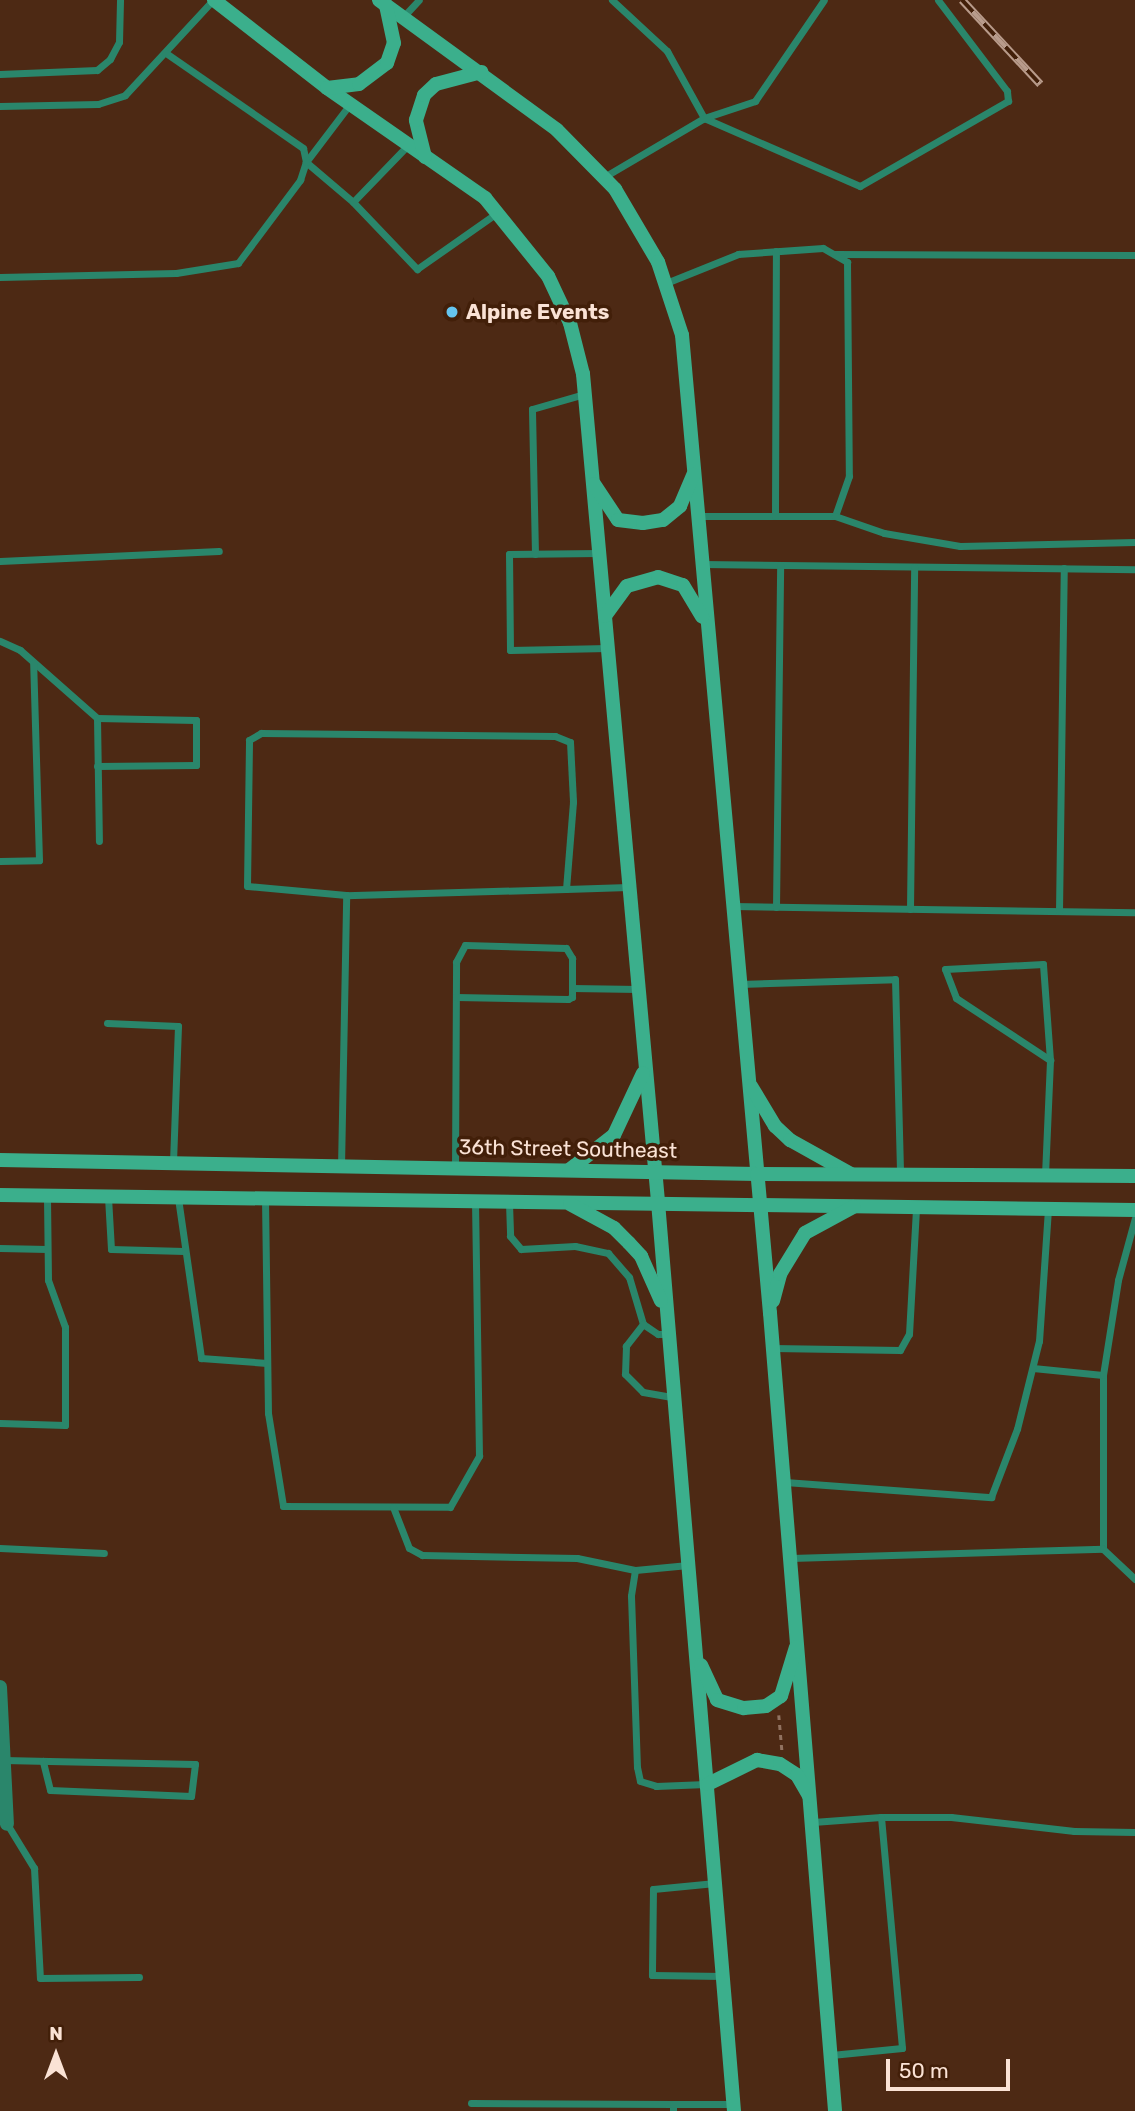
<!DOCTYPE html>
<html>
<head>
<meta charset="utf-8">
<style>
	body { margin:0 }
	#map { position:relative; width:1135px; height:2111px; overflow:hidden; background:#4d2914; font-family:Rubik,sans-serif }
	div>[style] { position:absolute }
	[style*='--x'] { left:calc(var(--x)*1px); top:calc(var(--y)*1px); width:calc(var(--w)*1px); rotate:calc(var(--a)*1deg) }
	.path>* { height:2.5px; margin-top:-1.25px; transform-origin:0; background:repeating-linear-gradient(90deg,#917260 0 5px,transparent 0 10px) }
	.lane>* { height:7px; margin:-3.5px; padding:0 3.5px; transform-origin:3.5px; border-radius:3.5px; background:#2a866b }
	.street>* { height:14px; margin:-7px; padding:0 7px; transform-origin:7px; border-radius:7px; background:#2a866b }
	.secondary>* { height:14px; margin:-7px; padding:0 7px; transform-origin:7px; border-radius:7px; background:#3baf8c }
	.rail>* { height:8px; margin-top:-4px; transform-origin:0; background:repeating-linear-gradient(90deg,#421f09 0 16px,#b89b8b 0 32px); box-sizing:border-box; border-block:2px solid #b89b8b }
	.dots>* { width:19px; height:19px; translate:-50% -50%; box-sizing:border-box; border:4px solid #421f09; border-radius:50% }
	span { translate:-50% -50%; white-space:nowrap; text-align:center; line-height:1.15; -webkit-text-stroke:7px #421f09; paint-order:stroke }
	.poi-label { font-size:21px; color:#fae2d5; font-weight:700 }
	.left { translate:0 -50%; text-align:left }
	.street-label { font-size:21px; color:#fae2d5 }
	.north { position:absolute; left:21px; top:2020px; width:70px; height:70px; -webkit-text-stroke:5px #421f09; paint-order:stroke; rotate:0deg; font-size:19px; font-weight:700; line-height:28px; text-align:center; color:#fae2d5 }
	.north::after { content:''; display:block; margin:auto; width:24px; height:32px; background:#fae2d5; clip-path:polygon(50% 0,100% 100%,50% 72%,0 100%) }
	.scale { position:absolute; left:886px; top:2059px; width:124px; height:32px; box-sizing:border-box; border:4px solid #fae2d5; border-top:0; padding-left:9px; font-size:21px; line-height:24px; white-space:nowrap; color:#fae2d5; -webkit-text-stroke:5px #421f09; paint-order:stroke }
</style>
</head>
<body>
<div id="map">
	<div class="path">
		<div style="--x:619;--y:1150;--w:18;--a:0"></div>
		<div style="--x:779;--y:1715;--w:35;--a:85"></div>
	</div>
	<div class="lane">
		<div style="--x:612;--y:0;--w:75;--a:42.8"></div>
		<div style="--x:667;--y:51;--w:77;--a:61.1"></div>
		<div style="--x:704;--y:118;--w:170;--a:23.6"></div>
		<div style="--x:860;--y:186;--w:171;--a:-29.9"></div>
		<div style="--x:1008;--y:101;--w:10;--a:-96"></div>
		<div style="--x:1007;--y:91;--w:114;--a:-127.2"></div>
		<div style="--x:403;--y:17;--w:23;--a:-47"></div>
		<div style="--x:0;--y:74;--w:97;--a:-2.4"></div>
		<div style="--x:97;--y:70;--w:17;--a:-40"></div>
		<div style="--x:110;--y:59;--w:19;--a:-62"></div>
		<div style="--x:119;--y:42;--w:42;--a:-88.6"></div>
		<div style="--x:350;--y:104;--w:73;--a:127.2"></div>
		<div style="--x:306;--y:162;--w:62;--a:40.4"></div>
		<div style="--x:0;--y:106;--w:98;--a:-1.2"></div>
		<div style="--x:98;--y:104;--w:28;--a:-18"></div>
		<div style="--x:125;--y:95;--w:129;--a:-47.2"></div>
		<div style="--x:408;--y:145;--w:79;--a:134"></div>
		<div style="--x:353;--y:202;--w:93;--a:46.3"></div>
		<div style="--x:417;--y:269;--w:99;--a:-35.1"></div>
		<div style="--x:604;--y:177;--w:116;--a:-30.5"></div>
		<div style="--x:704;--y:118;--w:54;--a:-18.4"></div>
		<div style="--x:755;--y:101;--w:122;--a:-55.7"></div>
		<div style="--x:835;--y:254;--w:300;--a:0.2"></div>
		<div style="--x:0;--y:277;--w:176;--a:-1.3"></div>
		<div style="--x:176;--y:273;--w:63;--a:-9.2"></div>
		<div style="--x:238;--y:263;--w:104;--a:-53.2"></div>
		<div style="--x:300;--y:180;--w:19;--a:-72"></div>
		<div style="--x:306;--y:162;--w:14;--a:-102"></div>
		<div style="--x:303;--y:148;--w:167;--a:-145.3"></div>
		<div style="--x:666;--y:283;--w:78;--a:-21.9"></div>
		<div style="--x:738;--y:254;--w:85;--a:-4"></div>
		<div style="--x:823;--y:248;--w:28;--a:30"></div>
		<div style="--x:847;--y:262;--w:214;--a:89.5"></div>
		<div style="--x:849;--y:476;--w:42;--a:109.3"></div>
		<div style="--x:835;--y:516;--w:136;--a:180"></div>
		<div style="--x:775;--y:516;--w:265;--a:-89.8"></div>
		<div style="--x:835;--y:516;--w:52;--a:19.1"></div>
		<div style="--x:884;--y:533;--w:77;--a:9.7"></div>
		<div style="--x:960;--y:546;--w:175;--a:-1.3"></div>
		<div style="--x:599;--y:553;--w:90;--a:179.4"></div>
		<div style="--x:509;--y:554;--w:96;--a:89.4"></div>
		<div style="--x:510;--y:650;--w:98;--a:-1.2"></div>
		<div style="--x:535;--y:554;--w:145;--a:-91.2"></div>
		<div style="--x:532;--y:409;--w:54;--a:-16.1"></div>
		<div style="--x:0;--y:561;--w:219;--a:-2.6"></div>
		<div style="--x:702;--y:564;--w:433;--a:0.7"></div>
		<div style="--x:0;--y:641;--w:22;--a:24"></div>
		<div style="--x:20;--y:650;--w:103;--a:41.4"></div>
		<div style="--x:97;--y:718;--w:123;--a:89.1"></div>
		<div style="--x:97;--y:718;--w:99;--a:1.2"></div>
		<div style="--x:196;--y:720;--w:45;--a:90"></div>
		<div style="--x:196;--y:765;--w:99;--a:179.4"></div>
		<div style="--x:0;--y:861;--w:39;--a:-1"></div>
		<div style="--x:39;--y:860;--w:197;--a:-91.7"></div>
		<div style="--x:566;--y:889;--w:62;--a:-1.8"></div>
		<div style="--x:733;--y:906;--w:402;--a:0.9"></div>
		<div style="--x:776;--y:907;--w:342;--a:-89.3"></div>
		<div style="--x:910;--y:909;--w:342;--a:-89.3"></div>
		<div style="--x:1059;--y:911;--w:343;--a:-89.2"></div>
		<div style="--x:740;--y:984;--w:155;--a:-1.8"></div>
		<div style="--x:895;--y:979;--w:195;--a:88.5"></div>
		<div style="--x:572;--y:988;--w:66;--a:0.9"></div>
		<div style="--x:107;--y:1023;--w:71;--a:2.4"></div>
		<div style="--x:178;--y:1026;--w:137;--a:92.1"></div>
		<div style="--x:341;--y:1167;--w:272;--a:-88.9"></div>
		<div style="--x:346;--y:895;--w:99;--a:-174.8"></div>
		<div style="--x:247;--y:886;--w:146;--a:-89.2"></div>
		<div style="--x:249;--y:740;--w:14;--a:-30"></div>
		<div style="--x:261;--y:733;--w:294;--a:0.6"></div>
		<div style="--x:555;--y:736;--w:16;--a:22"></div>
		<div style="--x:570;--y:742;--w:60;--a:87.1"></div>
		<div style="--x:573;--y:802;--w:87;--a:94.6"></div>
		<div style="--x:566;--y:889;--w:220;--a:178.4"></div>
		<div style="--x:455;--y:1168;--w:206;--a:-89.7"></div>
		<div style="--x:456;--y:962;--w:19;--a:-62"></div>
		<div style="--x:465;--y:945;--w:101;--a:1.7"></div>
		<div style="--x:566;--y:948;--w:12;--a:59"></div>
		<div style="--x:572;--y:958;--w:39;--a:90"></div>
		<div style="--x:572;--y:997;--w:4;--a:153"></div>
		<div style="--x:568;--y:999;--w:112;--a:-179"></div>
		<div style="--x:1045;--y:1175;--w:115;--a:-87.5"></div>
		<div style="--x:1050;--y:1060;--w:96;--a:-94.2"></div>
		<div style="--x:1043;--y:964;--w:98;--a:177.1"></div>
		<div style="--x:945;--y:969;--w:31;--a:69"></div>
		<div style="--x:956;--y:998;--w:113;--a:33.4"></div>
		<div style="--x:108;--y:1197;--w:52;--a:86.7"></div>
		<div style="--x:111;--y:1249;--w:73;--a:1.6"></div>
		<div style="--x:178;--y:1198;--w:162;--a:81.8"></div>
		<div style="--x:201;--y:1358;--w:66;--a:4.3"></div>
		<div style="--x:265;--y:1199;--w:214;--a:89.2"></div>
		<div style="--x:268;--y:1413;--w:94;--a:80.8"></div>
		<div style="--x:283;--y:1506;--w:167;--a:0.3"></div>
		<div style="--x:450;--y:1507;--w:59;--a:-60.4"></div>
		<div style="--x:479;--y:1456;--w:254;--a:-90.9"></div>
		<div style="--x:509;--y:1203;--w:33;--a:88"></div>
		<div style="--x:510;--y:1236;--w:17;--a:50"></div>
		<div style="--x:521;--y:1249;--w:54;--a:-3.2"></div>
		<div style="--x:575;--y:1246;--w:34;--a:12"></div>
		<div style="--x:608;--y:1253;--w:32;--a:49"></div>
		<div style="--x:629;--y:1277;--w:49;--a:73.4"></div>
		<div style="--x:643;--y:1324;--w:18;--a:34"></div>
		<div style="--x:658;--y:1334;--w:9;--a:0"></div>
		<div style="--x:0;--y:1248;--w:47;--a:1.2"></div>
		<div style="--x:643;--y:1324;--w:28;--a:128"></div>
		<div style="--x:626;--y:1346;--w:28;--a:92"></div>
		<div style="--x:625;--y:1374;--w:25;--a:45"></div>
		<div style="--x:643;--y:1392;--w:29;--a:10"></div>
		<div style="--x:773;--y:1348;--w:127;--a:0.9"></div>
		<div style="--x:900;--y:1350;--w:18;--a:-61"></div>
		<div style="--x:909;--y:1334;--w:126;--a:-86.8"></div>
		<div style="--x:1033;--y:1368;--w:70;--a:5.7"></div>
		<div style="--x:0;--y:1423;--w:65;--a:1.8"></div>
		<div style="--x:65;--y:1425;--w:98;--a:-90"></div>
		<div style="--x:65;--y:1327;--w:50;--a:-109.9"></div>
		<div style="--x:48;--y:1280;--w:84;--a:-90.7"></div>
		<div style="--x:785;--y:1482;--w:207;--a:4.2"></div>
		<div style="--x:991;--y:1497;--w:73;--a:-69.1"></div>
		<div style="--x:1017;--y:1429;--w:91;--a:-76"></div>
		<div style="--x:1039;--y:1341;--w:132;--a:-86.1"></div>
		<div style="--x:393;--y:1507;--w:44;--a:68.7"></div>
		<div style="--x:409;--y:1548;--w:15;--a:28"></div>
		<div style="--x:422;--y:1555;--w:155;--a:1.1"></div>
		<div style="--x:577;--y:1558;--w:59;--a:11.7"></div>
		<div style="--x:0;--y:1548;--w:104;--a:2.8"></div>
		<div style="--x:1103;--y:1549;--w:174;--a:-90"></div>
		<div style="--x:1103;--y:1375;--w:96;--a:-81"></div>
		<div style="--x:1118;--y:1280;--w:64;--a:-74.7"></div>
		<div style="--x:791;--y:1558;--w:312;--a:-1.7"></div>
		<div style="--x:1103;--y:1549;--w:44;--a:43.2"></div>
		<div style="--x:688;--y:1565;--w:53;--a:174.6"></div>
		<div style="--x:635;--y:1570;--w:26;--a:99"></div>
		<div style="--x:631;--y:1596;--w:171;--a:88"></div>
		<div style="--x:637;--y:1767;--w:14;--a:78"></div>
		<div style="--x:640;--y:1781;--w:17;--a:17"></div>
		<div style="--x:656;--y:1786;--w:50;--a:-2.3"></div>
		<div style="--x:4;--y:1760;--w:45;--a:1.3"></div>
		<div style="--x:49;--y:1761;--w:146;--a:1.2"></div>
		<div style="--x:195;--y:1764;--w:32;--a:97"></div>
		<div style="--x:191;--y:1796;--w:141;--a:-177.6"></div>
		<div style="--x:50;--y:1790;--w:30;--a:-104"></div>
		<div style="--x:881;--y:1817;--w:70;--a:0"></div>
		<div style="--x:951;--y:1817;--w:124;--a:6.5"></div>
		<div style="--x:1074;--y:1831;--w:61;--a:0.9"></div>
		<div style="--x:813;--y:1822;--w:68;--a:-4.2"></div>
		<div style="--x:881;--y:1817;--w:232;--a:84.8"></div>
		<div style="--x:902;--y:2048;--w:71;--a:174.4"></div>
		<div style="--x:7;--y:1824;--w:52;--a:58.5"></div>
		<div style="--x:34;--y:1868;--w:110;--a:86.9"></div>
		<div style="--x:40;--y:1978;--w:99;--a:-0.6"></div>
		<div style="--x:715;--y:1883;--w:62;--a:174.5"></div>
		<div style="--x:653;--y:1889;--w:86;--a:90.7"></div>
		<div style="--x:652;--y:1975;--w:71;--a:0.8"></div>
		<div style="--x:471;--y:2103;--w:202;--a:0.3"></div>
		<div style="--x:673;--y:2111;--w:7;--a:-90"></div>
		<div style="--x:673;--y:2104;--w:61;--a:0"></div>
	</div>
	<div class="street">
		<div style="--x:0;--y:1687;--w:137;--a:87.1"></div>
	</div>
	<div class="secondary">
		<div style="--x:214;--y:0;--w:143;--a:37.9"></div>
		<div style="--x:327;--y:88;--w:193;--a:34.8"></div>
		<div style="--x:485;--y:198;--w:100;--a:51.1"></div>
		<div style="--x:548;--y:276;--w:52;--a:64.9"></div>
		<div style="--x:570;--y:323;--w:53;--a:75.7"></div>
		<div style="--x:583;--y:374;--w:831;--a:84.82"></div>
		<div style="--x:658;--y:1202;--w:912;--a:85.22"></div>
		<div style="--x:379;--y:0;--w:220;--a:36.1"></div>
		<div style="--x:557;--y:130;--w:83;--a:45.5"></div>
		<div style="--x:615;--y:189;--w:85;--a:59.5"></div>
		<div style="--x:658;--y:262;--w:77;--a:71.8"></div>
		<div style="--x:682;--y:335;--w:982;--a:84.86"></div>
		<div style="--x:770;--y:1313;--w:801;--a:85.34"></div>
		<div style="--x:327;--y:88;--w:32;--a:-7"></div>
		<div style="--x:359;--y:84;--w:35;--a:-37"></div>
		<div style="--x:387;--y:63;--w:21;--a:-71"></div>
		<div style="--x:394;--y:43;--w:39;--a:-102"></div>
		<div style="--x:425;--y:157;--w:38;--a:-104"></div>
		<div style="--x:416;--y:120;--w:26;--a:-72"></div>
		<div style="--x:424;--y:95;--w:16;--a:-43"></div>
		<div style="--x:436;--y:84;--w:47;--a:-14.9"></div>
		<div style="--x:594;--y:484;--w:43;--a:56.3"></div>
		<div style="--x:618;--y:520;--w:25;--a:7"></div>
		<div style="--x:643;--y:523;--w:20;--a:-9"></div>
		<div style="--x:663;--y:520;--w:22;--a:-39"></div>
		<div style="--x:680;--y:506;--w:34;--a:-67"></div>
		<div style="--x:605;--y:616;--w:37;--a:-54"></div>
		<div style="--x:627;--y:586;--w:32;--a:-16"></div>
		<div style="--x:658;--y:577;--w:26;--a:18"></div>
		<div style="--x:683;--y:585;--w:37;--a:59"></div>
		<div style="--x:751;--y:1086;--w:47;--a:59"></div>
		<div style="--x:775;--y:1126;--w:21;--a:43"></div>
		<div style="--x:790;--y:1140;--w:70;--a:29.1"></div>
		<div style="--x:0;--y:1160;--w:757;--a:1.06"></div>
		<div style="--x:757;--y:1174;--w:378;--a:0.3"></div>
		<div style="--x:569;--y:1170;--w:57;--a:-37.9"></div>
		<div style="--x:614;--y:1135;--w:68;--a:-64.9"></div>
		<div style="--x:0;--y:1195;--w:1135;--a:0.76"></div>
		<div style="--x:570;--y:1204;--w:50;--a:28.6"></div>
		<div style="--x:614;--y:1228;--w:21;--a:45"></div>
		<div style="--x:629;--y:1243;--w:18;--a:47"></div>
		<div style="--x:641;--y:1256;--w:49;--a:66"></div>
		<div style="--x:773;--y:1301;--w:28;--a:-75"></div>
		<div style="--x:780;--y:1274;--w:48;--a:-58.6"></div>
		<div style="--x:805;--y:1233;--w:55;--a:-28.4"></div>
		<div style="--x:701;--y:1665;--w:38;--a:65"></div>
		<div style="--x:717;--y:1700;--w:28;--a:17"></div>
		<div style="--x:744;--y:1708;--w:22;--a:-5"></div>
		<div style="--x:766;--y:1706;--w:18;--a:-34"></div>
		<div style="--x:781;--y:1696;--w:51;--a:-73"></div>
		<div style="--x:708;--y:1784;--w:55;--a:-26.1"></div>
		<div style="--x:757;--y:1760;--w:23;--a:10"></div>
		<div style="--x:780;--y:1764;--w:20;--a:33"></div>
		<div style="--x:797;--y:1775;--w:24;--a:60"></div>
	</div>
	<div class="rail">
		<div style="--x:962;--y:0;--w:115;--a:47.1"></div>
	</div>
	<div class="dots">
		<div style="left:452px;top:312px;background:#65c5ef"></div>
	</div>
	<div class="poi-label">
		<span class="left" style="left:466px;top:312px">Alpine Events</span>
	</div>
	<div class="street-label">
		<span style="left:568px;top:1149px;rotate:1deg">36th Street Southeast</span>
	</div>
	<div class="north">N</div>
	<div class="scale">50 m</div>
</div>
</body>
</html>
